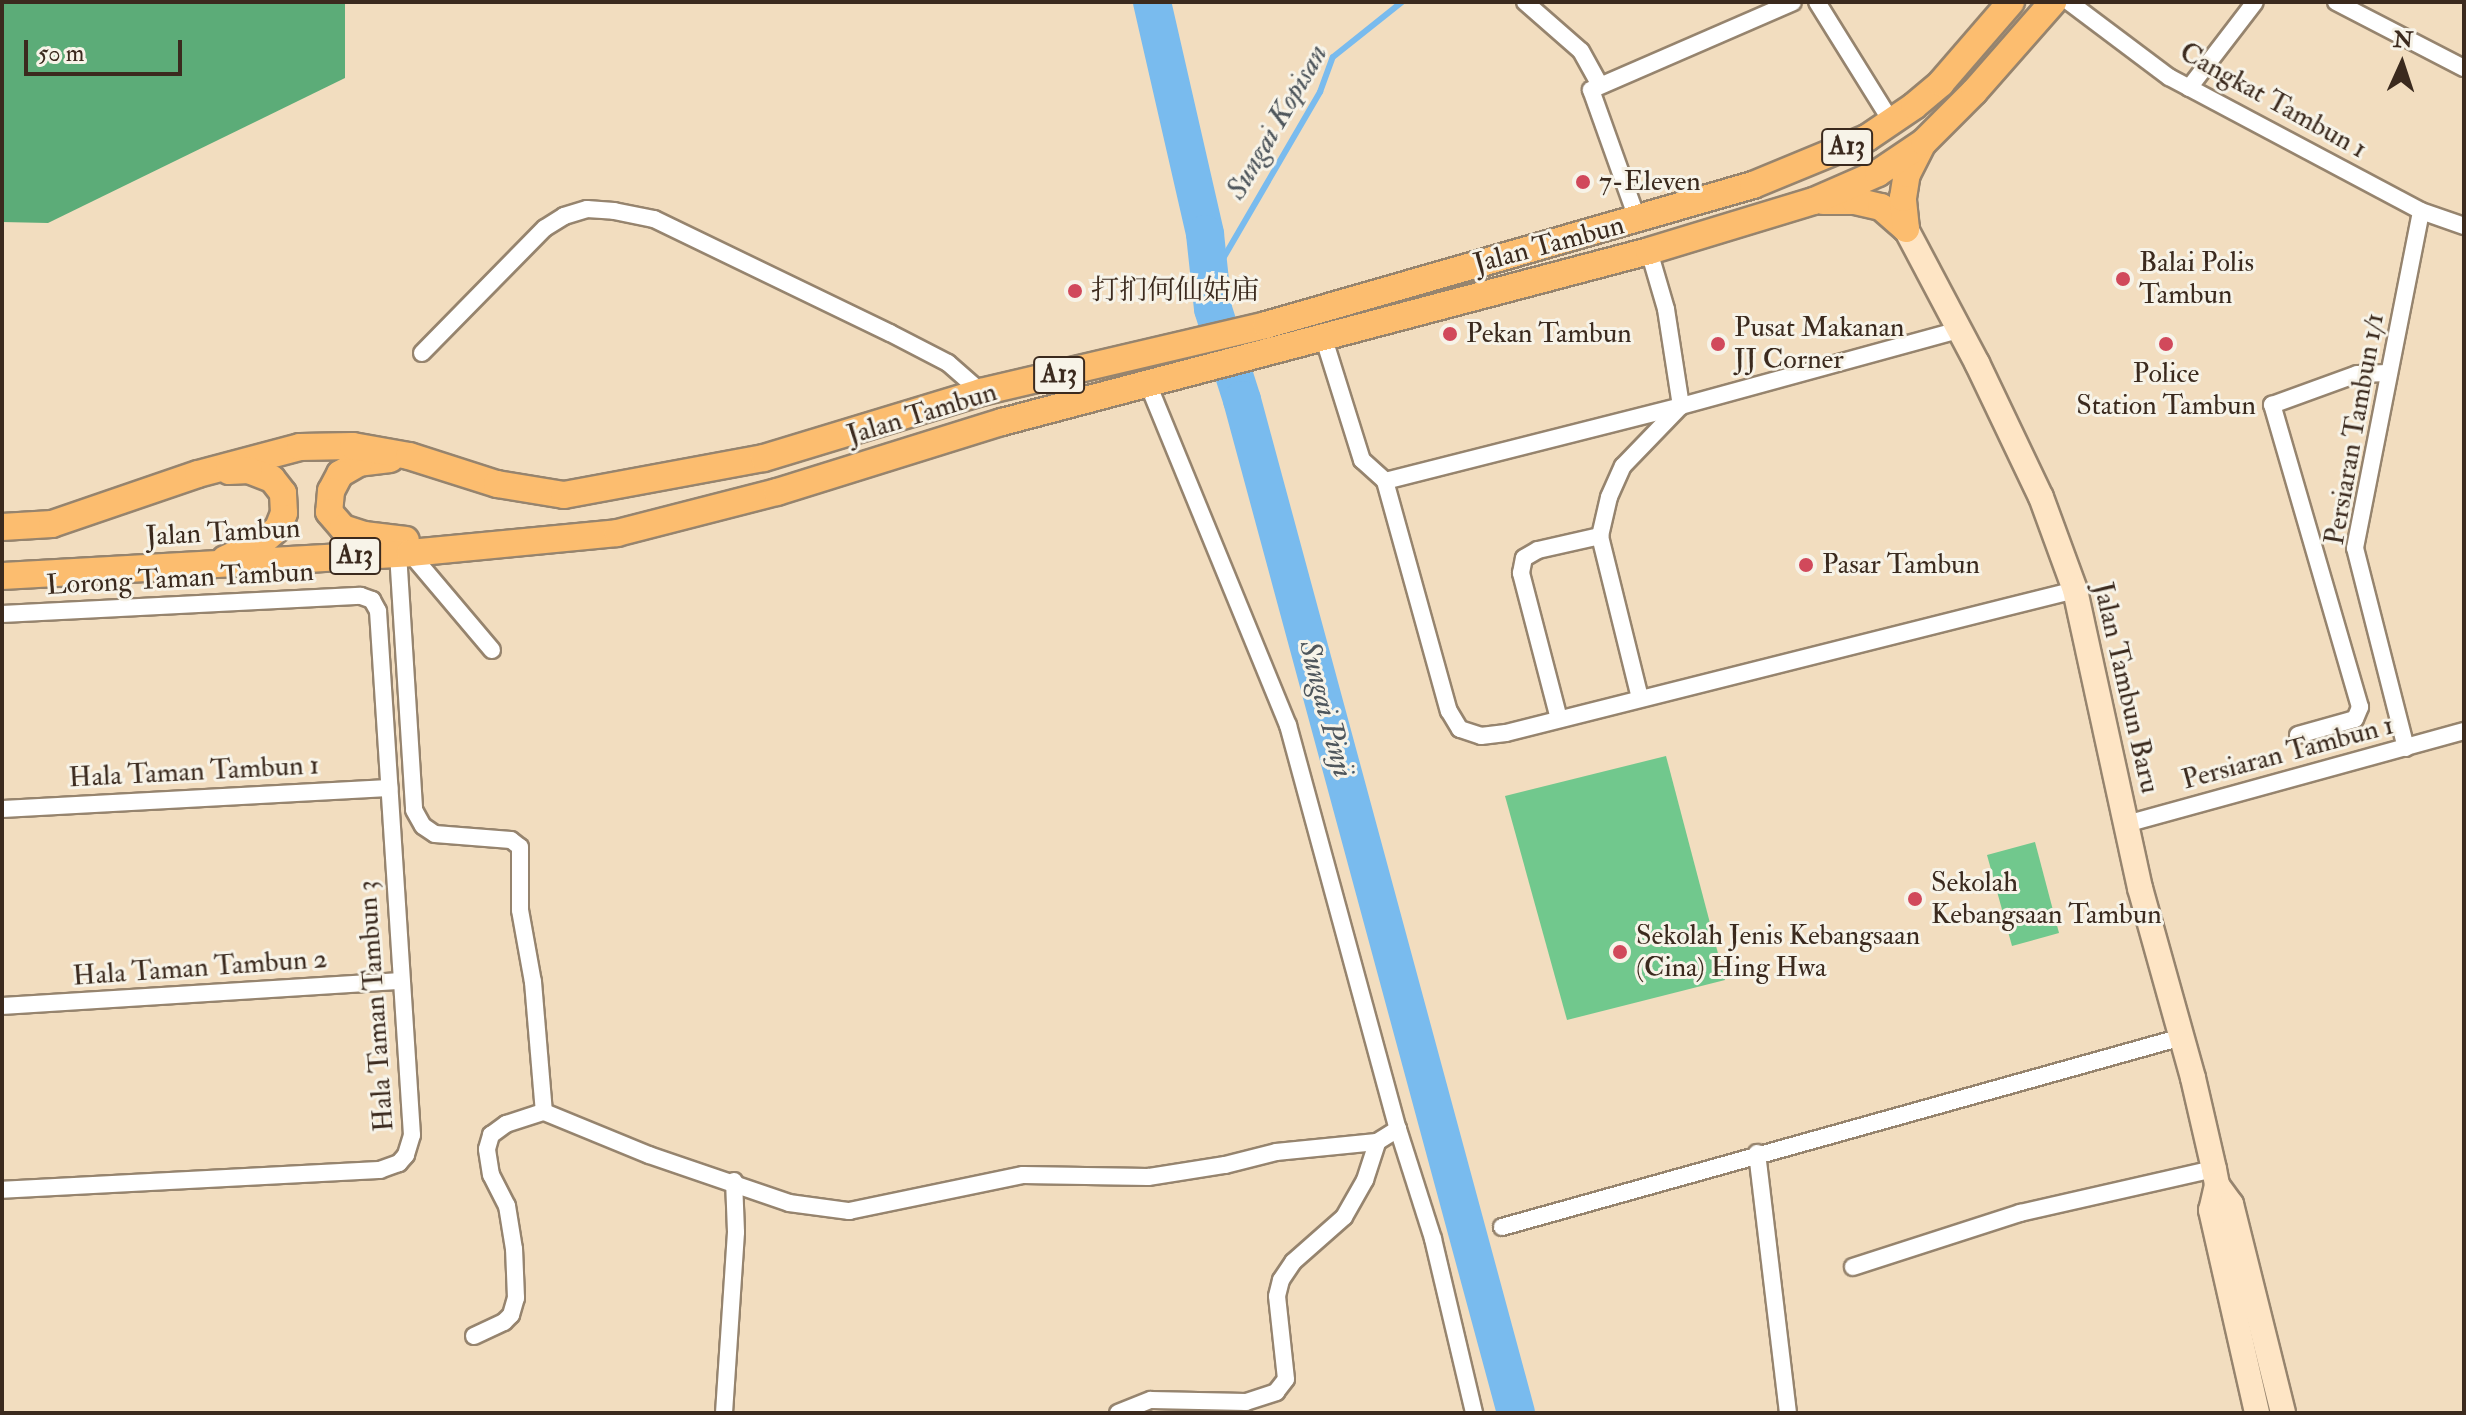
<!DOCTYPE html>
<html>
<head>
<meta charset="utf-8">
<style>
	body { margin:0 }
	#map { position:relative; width:2466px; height:1415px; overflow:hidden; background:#f2ddbf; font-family:"IM FELL Double Pica","Noto Serif SC",serif }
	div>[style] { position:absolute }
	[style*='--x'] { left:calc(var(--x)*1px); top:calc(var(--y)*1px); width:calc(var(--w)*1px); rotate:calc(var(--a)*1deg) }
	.green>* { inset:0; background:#71c88d }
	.forest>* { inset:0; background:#5cac78 }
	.stream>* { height:6px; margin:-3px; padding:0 3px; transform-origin:3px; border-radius:3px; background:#79bbee }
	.river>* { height:38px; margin:-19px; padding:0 19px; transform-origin:19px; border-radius:19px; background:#79bbee }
	.roads { filter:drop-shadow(2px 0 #96846e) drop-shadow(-2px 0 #96846e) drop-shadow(0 2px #96846e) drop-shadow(0 -2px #96846e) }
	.street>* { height:16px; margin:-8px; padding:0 8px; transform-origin:8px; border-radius:8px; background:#fff }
	.secondary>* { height:24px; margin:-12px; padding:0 12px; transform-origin:12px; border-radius:12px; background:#fee5c5 }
	.primary>* { height:26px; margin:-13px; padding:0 13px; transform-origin:13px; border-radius:13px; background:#fcbd6f }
	.dots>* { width:22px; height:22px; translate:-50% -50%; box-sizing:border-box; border:4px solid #f7f3e8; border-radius:50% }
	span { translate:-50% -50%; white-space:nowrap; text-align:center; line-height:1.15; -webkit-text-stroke:6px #f7f3e8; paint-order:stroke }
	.shield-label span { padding:2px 6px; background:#f7f3e8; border:2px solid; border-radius:6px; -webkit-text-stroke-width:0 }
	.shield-label { font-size:26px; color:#3b2a1e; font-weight:700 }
	.street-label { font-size:28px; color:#3b2a1e }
	.poi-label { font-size:28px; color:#3b2a1e }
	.left { translate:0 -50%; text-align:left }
	.water-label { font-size:30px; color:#4e565c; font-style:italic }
	.frame { position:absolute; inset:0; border:4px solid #3b2a1e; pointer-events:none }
	.north { position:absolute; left:2362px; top:24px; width:80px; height:80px; -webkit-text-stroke:6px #f7f3e8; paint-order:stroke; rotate:3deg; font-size:22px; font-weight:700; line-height:32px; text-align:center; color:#3b2a1e }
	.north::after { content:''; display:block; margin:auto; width:28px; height:36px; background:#3b2a1e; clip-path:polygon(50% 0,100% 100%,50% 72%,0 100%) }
	.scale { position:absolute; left:24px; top:40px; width:158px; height:36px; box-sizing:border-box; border:4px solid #3b2a1e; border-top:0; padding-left:10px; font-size:24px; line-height:28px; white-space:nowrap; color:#3b2a1e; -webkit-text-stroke:6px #f7f3e8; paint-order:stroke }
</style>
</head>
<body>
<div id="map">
	<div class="green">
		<div style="clip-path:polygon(1666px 756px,1725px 980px,1567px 1020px,1505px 796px)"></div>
		<div style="clip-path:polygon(2035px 842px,2059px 933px,2012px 946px,1987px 855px)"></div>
	</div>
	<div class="forest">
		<div style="clip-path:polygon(2px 2px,345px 2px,345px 78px,48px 223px,2px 222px)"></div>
	</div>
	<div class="stream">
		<div style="--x:1210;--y:281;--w:219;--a:-59.8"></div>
		<div style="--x:1320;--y:92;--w:37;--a:-70"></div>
		<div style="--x:1333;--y:57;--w:88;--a:-38.6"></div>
	</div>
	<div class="river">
		<div style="--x:1152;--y:2;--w:238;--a:77.1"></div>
		<div style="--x:1205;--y:234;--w:75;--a:83.9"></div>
		<div style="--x:1213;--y:309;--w:96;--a:72.3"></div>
		<div style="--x:1242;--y:400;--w:1049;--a:74.86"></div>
	</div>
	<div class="roads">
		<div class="street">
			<div style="--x:1525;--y:2;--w:74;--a:41.2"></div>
			<div style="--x:1581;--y:51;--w:39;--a:61"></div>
			<div style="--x:1817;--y:2;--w:140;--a:58.1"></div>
			<div style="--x:2069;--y:2;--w:125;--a:36.9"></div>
			<div style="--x:2169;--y:77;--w:285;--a:28"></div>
			<div style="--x:2421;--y:211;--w:46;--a:19.2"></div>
			<div style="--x:2336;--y:2;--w:144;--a:27.3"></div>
			<div style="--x:2189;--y:88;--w:108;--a:-52.5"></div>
			<div style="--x:1638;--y:221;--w:139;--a:-109.7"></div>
			<div style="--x:1591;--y:90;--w:220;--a:-23.5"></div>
			<div style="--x:1324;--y:339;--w:127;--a:72.6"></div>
			<div style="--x:1362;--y:460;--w:31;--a:42"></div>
			<div style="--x:1385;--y:481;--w:305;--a:-14.2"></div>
			<div style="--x:1681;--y:406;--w:288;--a:-15.3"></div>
			<div style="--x:422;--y:353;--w:175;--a:-45.5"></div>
			<div style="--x:545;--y:228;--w:22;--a:-32"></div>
			<div style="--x:564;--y:216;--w:24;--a:-17"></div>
			<div style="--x:587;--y:209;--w:27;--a:4"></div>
			<div style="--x:614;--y:211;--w:41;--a:11.3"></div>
			<div style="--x:654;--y:219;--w:262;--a:25.8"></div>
			<div style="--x:890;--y:333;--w:65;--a:27.3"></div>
			<div style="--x:948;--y:363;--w:44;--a:41.3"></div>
			<div style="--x:1148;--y:384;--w:369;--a:67.7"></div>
			<div style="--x:1288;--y:725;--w:419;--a:74.8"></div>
			<div style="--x:1398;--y:1129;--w:115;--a:72.3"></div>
			<div style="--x:1433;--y:1239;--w:179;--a:76.7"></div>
			<div style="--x:1385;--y:481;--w:239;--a:74.5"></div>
			<div style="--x:1449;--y:711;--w:21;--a:59"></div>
			<div style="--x:1460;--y:729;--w:22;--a:18"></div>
			<div style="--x:1481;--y:736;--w:25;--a:-7"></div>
			<div style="--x:1506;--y:733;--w:587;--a:-14.11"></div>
			<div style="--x:398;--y:553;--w:257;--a:86.4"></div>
			<div style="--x:414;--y:810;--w:18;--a:61"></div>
			<div style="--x:423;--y:826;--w:14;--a:34"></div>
			<div style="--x:435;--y:834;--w:76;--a:4.5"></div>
			<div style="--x:511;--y:840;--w:11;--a:38"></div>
			<div style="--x:520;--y:847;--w:63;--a:90"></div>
			<div style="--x:520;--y:910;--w:73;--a:79.8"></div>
			<div style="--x:533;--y:982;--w:130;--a:85.2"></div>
			<div style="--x:544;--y:1112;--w:113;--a:22.3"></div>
			<div style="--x:649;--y:1155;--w:148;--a:18.9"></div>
			<div style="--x:789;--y:1203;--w:61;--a:7.6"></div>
			<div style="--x:849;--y:1211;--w:178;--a:-11.7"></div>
			<div style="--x:1023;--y:1175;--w:125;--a:0.9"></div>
			<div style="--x:1148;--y:1177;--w:78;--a:-8.9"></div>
			<div style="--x:1225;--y:1165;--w:53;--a:-14.3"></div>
			<div style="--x:1276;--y:1152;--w:101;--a:-5.7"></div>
			<div style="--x:1377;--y:1142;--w:25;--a:-32"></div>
			<div style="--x:410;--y:553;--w:127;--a:49.8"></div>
			<div style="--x:2;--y:614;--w:359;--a:-2.9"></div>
			<div style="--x:361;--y:596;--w:12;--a:20"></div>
			<div style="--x:372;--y:600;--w:13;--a:61"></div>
			<div style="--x:378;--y:611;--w:525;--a:86.29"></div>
			<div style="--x:412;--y:1135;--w:21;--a:107"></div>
			<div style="--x:406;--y:1155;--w:11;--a:131"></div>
			<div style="--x:399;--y:1163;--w:20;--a:160"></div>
			<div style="--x:380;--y:1170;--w:379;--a:177"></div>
			<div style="--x:1640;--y:698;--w:167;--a:-103.9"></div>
			<div style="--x:1600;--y:536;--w:40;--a:-77"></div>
			<div style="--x:1609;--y:497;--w:34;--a:-66"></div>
			<div style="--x:1623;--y:466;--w:83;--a:-46"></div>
			<div style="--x:1681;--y:406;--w:98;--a:-98.8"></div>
			<div style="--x:1666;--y:309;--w:60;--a:-106.3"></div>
			<div style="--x:1559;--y:719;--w:151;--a:-104.6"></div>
			<div style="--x:1521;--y:573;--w:15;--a:-79"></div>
			<div style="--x:1524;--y:558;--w:16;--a:-30"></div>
			<div style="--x:1538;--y:550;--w:64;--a:-12.7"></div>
			<div style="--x:2298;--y:735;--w:59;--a:-15.7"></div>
			<div style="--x:2355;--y:719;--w:13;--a:-67"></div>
			<div style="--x:2360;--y:707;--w:315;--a:-106.2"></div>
			<div style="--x:2272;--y:405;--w:90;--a:-20"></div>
			<div style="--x:2357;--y:374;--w:32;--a:-2"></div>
			<div style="--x:2406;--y:748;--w:206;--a:-104.3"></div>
			<div style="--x:2355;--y:548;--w:343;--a:-78.9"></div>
			<div style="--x:2;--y:809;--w:388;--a:-3.1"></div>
			<div style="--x:2126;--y:824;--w:351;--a:-15.4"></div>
			<div style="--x:2;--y:1006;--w:400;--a:-3.6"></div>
			<div style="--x:1757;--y:1153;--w:262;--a:83.2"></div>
			<div style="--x:1502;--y:1227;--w:706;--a:-15.61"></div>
			<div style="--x:1853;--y:1267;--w:176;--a:-17.9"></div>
			<div style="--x:2020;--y:1213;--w:199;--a:-12.8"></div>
			<div style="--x:474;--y:1336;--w:33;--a:-25"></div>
			<div style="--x:504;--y:1322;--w:10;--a:-45"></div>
			<div style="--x:511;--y:1315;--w:18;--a:-74"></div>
			<div style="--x:516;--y:1298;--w:49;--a:-92.3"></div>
			<div style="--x:514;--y:1249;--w:44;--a:-99.2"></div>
			<div style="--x:507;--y:1206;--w:35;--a:-117"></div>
			<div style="--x:491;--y:1175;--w:26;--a:-99"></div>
			<div style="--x:487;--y:1149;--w:15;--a:-74"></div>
			<div style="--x:491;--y:1135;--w:19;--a:-36"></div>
			<div style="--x:506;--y:1124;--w:40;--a:-18"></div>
			<div style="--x:724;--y:1413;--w:181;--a:-86.2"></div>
			<div style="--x:736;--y:1232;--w:51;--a:-92.2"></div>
			<div style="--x:1118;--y:1413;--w:35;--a:-22"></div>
			<div style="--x:1151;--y:1400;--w:95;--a:1.2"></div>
			<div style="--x:1246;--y:1402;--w:32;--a:-18"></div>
			<div style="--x:1276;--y:1392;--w:16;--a:-52"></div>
			<div style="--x:1286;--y:1379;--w:83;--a:-96.2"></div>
			<div style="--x:1277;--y:1296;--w:16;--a:-76"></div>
			<div style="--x:1281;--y:1280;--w:22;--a:-56"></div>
			<div style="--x:1293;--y:1262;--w:68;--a:-41.4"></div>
			<div style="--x:1344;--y:1217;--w:43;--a:-60.4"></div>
			<div style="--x:1365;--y:1180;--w:40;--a:-72"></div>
		</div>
		<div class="secondary">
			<div style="--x:1906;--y:229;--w:152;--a:62.1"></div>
			<div style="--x:1977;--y:363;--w:148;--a:64.5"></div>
			<div style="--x:2041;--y:497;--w:99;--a:69.9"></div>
			<div style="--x:2075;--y:590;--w:305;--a:77.7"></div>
			<div style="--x:2140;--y:888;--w:197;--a:74.4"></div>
			<div style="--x:2193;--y:1078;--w:93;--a:77"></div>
			<div style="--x:2214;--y:1169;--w:16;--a:79"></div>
			<div style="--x:2217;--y:1185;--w:26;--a:103"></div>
			<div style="--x:2211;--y:1210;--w:208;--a:77.2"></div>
			<div style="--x:2217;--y:1185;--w:24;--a:54"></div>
			<div style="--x:2231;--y:1204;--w:215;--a:76"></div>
		</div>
		<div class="primary">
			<div style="--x:1823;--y:201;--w:32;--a:0"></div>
			<div style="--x:1855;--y:201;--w:27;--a:13"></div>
			<div style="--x:1881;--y:207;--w:33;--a:41"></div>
			<div style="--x:1906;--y:229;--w:31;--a:-96"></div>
			<div style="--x:1903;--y:198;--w:24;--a:-81"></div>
			<div style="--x:1907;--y:174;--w:33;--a:-63"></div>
			<div style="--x:390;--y:459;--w:31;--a:173"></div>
			<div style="--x:359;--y:463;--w:22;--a:150"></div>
			<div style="--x:340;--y:474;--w:19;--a:118"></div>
			<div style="--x:331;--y:491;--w:21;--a:95"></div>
			<div style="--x:329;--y:512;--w:21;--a:49"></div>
			<div style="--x:343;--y:528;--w:22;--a:18"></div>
			<div style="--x:364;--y:535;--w:42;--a:6.8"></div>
			<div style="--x:2;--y:527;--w:50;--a:-3.4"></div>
			<div style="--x:52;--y:524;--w:154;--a:-18.9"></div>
			<div style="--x:198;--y:474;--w:106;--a:-14.8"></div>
			<div style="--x:300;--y:447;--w:53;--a:-1.1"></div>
			<div style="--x:353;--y:446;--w:57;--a:10.1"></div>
			<div style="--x:409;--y:456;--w:92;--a:17.7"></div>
			<div style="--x:497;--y:484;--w:68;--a:9.3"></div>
			<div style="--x:564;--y:495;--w:203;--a:-10.5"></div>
			<div style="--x:764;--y:458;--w:227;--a:-16.9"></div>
			<div style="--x:981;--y:392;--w:293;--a:-13.2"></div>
			<div style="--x:1266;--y:325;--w:507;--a:-16.04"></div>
			<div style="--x:1753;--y:185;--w:123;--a:-22.4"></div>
			<div style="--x:1867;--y:138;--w:57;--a:-34.2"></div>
			<div style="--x:1914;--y:106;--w:35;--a:-40"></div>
			<div style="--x:1941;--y:83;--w:107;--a:-49.2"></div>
			<div style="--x:225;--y:559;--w:41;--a:-24.7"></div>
			<div style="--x:262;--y:542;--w:21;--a:-41"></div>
			<div style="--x:278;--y:528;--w:16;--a:-68"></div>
			<div style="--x:284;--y:513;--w:20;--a:-93"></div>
			<div style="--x:283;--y:493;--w:18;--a:-128"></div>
			<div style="--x:272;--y:479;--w:25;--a:-159"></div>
			<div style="--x:249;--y:470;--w:20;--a:177"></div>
			<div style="--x:2;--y:576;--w:409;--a:-3.2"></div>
			<div style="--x:410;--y:553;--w:208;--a:-5.5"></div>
			<div style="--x:617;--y:533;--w:165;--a:-14.4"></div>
			<div style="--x:777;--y:492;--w:236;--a:-17.3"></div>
			<div style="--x:1002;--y:422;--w:669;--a:-14.8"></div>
			<div style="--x:1649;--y:251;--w:172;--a:-16.9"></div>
			<div style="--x:1814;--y:201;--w:70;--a:-23.6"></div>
			<div style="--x:1878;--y:173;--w:55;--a:-34"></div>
			<div style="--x:1924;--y:142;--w:71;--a:-45"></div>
			<div style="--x:1974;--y:92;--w:120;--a:-48.7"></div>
		</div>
	</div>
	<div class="dots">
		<div style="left:1583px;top:182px;background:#d1495b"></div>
		<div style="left:2123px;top:279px;background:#d1495b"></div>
		<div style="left:1075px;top:291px;background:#d1495b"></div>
		<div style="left:1450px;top:334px;background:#d1495b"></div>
		<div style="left:1718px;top:344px;background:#d1495b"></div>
		<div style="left:2166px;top:344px;background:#d1495b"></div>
		<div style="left:1806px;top:565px;background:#d1495b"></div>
		<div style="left:1915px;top:899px;background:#d1495b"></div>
		<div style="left:1620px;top:952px;background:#d1495b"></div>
	</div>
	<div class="shield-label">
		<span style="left:1847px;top:147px">A13</span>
		<span style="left:1059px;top:375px">A13</span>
		<span style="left:355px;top:556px">A13</span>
	</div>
	<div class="street-label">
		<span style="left:2273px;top:101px;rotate:29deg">Cangkat Tambun 1</span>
		<span style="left:1549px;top:245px;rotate:-15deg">Jalan Tambun</span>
		<span style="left:922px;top:414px;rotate:-17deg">Jalan Tambun</span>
		<span style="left:2355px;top:429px;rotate:-80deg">Persiaran Tambun 1/1</span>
		<span style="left:223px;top:533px;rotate:-3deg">Jalan Tambun</span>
		<span style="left:180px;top:579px;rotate:-3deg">Lorong Taman Tambun</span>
		<span style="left:2126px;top:688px;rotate:77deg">Jalan Tambun Baru</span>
		<span style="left:2288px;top:753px;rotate:-15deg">Persiaran Tambun 1</span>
		<span style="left:194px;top:772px;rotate:-3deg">Hala Taman Tambun 1</span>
		<span style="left:200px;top:968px;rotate:-4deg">Hala Taman Tambun 2</span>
		<span style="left:376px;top:1006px;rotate:-94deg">Hala Taman Tambun 3</span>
	</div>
	<div class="poi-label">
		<span class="left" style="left:1599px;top:182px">7-Eleven</span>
		<span class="left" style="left:2139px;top:279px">Balai Polis<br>Tambun</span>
		<span class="left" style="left:1091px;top:291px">打扪何仙姑庙</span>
		<span class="left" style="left:1734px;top:344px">Pusat Makanan<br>JJ Corner</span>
		<span class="left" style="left:1466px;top:334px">Pekan Tambun</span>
		<span style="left:2166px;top:390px">Police<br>Station Tambun</span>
		<span class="left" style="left:1822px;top:565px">Pasar Tambun</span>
		<span class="left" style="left:1931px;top:899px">Sekolah<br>Kebangsaan Tambun</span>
		<span class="left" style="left:1636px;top:952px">Sekolah Jenis Kebangsaan<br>(Cina) Hing Hwa</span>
	</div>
	<div class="water-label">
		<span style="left:1277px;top:122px;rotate:-60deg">Sungai Kopisan</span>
		<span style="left:1326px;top:709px;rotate:75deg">Sungai Pinji</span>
	</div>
	<div class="frame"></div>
	<div class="north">N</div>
	<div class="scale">50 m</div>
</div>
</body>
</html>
